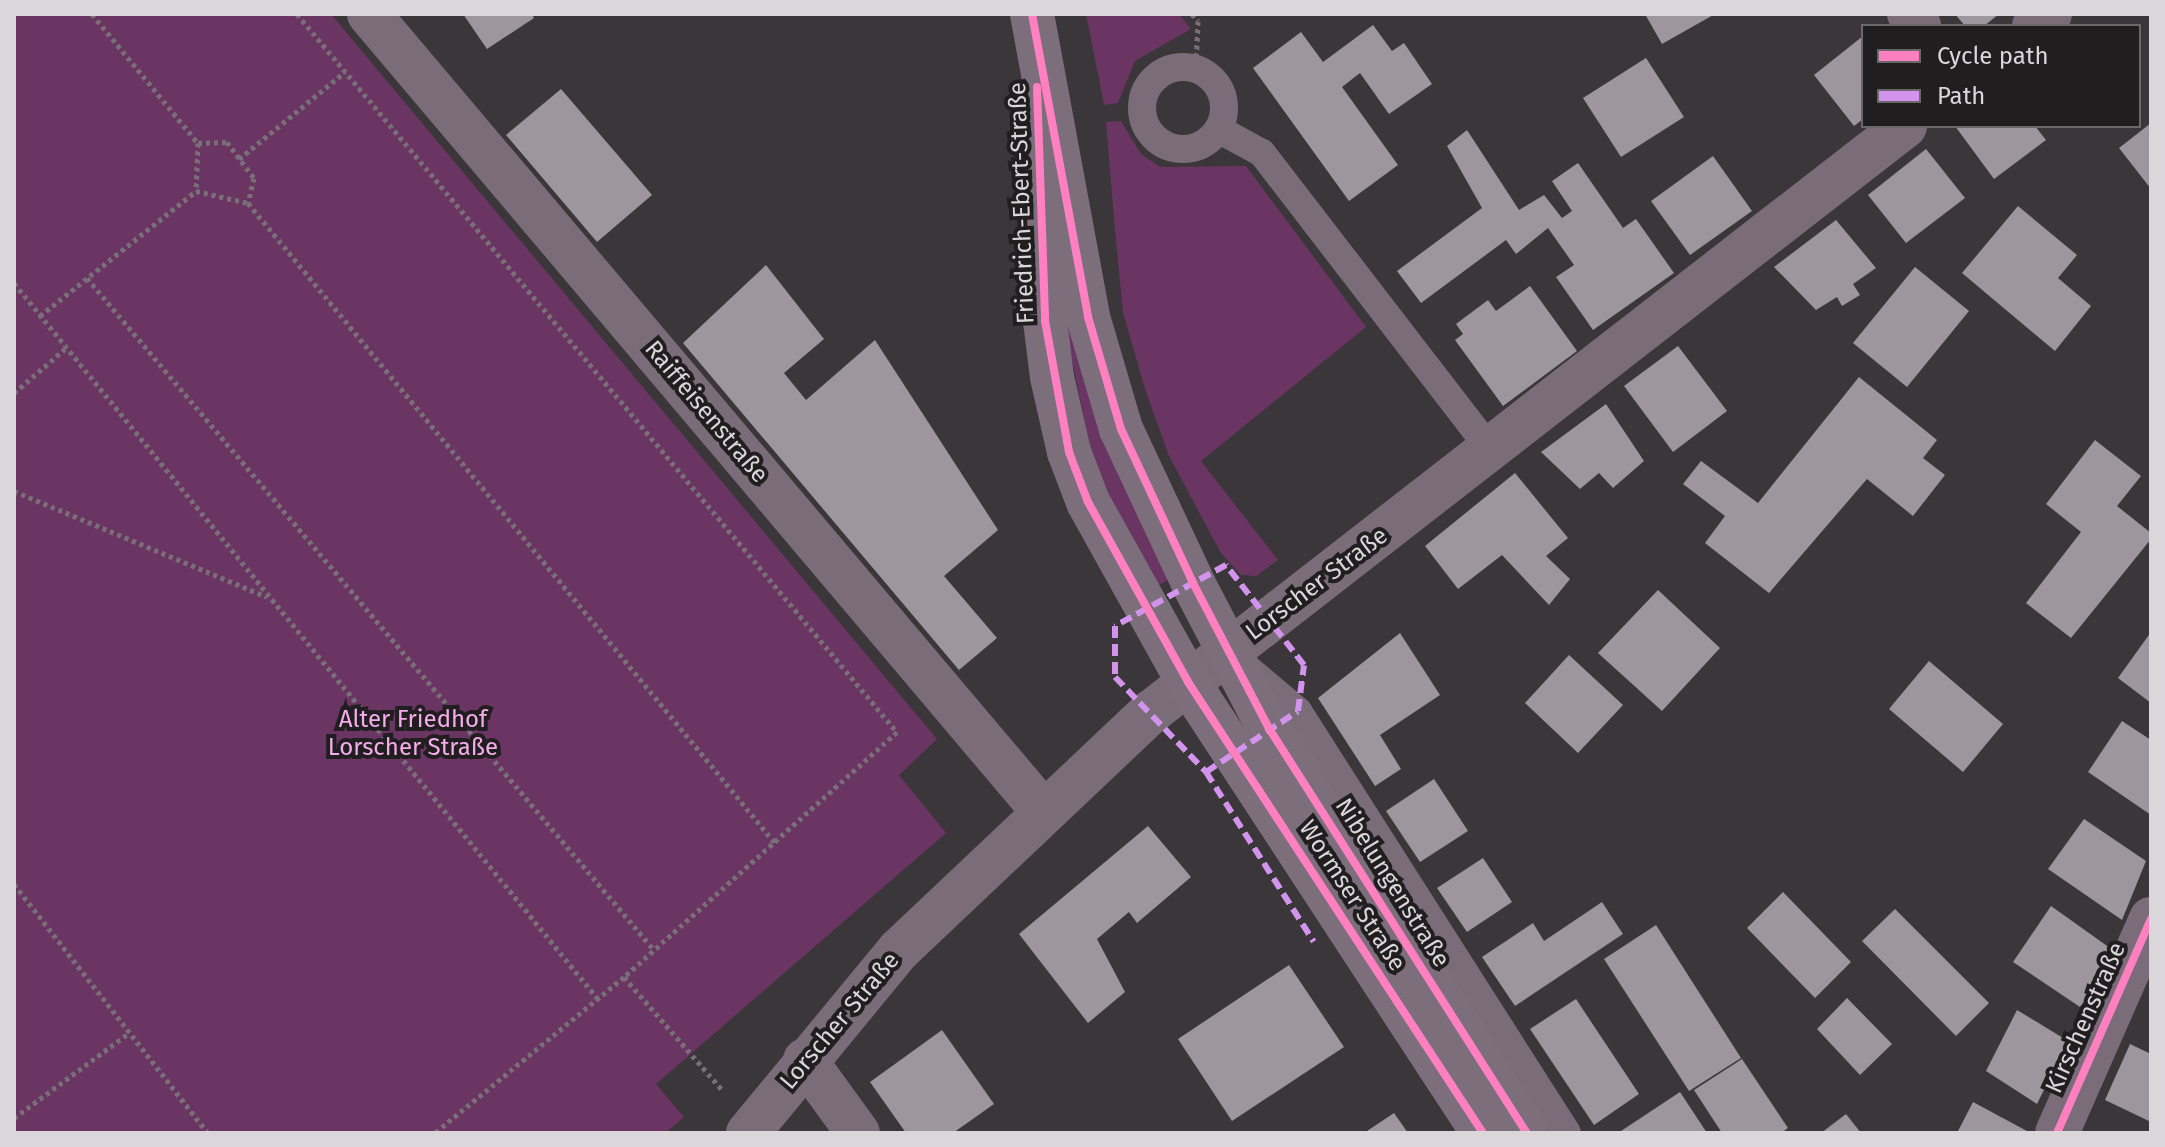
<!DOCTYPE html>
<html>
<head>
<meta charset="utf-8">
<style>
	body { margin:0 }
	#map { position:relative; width:2165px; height:1147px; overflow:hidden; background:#3a3639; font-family:"Fira Sans",sans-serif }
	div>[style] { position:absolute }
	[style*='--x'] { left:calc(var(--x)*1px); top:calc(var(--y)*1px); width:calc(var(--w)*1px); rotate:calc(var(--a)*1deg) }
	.green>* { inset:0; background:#6a3563 }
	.building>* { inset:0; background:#9e969d }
	.path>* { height:5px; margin-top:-2.5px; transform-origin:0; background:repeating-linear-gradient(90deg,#796f77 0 4px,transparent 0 8px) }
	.lane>* { height:28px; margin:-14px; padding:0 14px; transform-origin:14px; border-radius:14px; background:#7b6c79 }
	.lane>.ring { margin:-14px; padding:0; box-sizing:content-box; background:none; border:28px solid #7b6c79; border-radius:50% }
	.street>* { height:44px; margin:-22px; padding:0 22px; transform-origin:22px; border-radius:22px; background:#7b6c79 }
	.secondary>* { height:44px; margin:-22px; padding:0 22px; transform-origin:22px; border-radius:22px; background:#7d6e7b }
	.quiet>* { height:6px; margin-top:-3px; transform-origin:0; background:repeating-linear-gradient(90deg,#d193ec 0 12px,transparent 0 18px) }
	.cycleway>* { height:8px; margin:-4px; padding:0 4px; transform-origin:4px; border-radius:4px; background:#ff80c0 }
	span { translate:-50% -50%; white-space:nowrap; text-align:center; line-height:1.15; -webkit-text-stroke:8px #211e20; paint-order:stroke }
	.street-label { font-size:24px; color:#dad6da }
	.park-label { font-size:24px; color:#f6acec }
	.frame { position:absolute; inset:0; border:16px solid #dad6da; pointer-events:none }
	.legend { position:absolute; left:1861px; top:24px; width:280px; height:104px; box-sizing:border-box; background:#211e20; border:2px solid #6b686a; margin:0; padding:10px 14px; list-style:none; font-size:24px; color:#dad6da }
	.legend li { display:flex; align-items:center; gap:16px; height:40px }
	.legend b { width:40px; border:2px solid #6b686a }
</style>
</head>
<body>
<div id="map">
	<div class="green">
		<div style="clip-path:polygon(14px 14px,331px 14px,937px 739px,899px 775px,946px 833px,656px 1084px,684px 1117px,665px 1133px,14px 1133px)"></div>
		<div style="clip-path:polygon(1086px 14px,1179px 14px,1191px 29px,1135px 61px,1118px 103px,1104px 105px)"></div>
		<div style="clip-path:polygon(1121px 121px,1141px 154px,1160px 167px,1246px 166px,1366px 327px,1201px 461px,1278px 560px,1256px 576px,1241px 575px,1221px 553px,1169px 456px,1145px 389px,1123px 312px,1115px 230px,1106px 122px)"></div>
		<div style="clip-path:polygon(1052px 172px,1175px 576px,1155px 587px,1125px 536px,1092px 456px,1065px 326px)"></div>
	</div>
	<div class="building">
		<div style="clip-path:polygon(463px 14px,532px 14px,534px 18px,487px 49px)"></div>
		<div style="clip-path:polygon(1645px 14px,1715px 14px,1662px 44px)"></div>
		<div style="clip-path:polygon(1955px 14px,1999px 14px,1984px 26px,1965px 26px)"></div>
		<div style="clip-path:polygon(1373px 25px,1392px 51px,1404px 43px,1432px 84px,1389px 114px,1360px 73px,1342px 87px,1398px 165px,1349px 201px,1253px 68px,1301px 32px,1323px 62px)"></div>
		<div style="clip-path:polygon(1863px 36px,1863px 119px,1854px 126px,1814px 75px)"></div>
		<div style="clip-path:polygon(1646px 58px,1684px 117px,1621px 157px,1583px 98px)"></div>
		<div style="clip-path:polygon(561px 89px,652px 195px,597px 242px,506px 135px)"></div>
		<div style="clip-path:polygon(2151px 123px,2151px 189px,2119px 148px)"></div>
		<div style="clip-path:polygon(1955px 126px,2035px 126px,2046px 140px,1994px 179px)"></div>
		<div style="clip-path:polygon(1467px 130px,1519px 210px,1544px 195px,1562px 218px,1572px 211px,1552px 181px,1578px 163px,1623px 228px,1636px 219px,1674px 273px,1593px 330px,1556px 277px,1574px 265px,1548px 228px,1516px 254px,1506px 240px,1421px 303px,1397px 271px,1482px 208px,1447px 146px)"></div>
		<div style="clip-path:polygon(1926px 149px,1965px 198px,1906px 243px,1868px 195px)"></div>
		<div style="clip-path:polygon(1713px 156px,1752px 211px,1690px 255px,1651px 201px)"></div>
		<div style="clip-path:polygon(2018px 206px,2077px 255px,2058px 278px,2091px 306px,2055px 351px,1962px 273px)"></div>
		<div style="clip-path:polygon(1836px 220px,1876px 268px,1853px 284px,1860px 295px,1842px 306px,1837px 297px,1816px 310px,1774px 267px)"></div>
		<div style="clip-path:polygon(766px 265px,824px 339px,784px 373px,806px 400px,875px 340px,998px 530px,944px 576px,997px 638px,959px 670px,683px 343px)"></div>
		<div style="clip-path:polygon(1915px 267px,1969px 311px,1907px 387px,1853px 343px)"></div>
		<div style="clip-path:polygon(1530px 286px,1577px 351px,1503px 406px,1455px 340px,1463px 334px,1456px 324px,1488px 300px,1496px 311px)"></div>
		<div style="clip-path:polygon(1678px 346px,1727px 411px,1673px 452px,1624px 386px)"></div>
		<div style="clip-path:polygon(1859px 377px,1937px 440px,1923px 458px,1945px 475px,1913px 516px,1867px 479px,1769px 593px,1705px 543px,1725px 516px,1683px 484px,1701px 461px,1758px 503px)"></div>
		<div style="clip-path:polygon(1606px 404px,1644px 461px,1613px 488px,1599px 473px,1580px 489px,1541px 452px)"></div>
		<div style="clip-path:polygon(2095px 440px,2141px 476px,2117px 506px,2151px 533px,2151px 539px,2071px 638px,2026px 603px,2081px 532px,2046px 504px)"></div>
		<div style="clip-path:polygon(1515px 473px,1568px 538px,1546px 556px,1570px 579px,1549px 605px,1502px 555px,1458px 589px,1425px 546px)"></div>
		<div style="clip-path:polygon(1658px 590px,1720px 648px,1662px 711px,1598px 653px)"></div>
		<div style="clip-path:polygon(2151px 632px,2151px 703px,2118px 678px)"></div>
		<div style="clip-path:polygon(1400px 633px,1440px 695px,1380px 735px,1401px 769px,1375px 786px,1318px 698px)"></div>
		<div style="clip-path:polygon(1569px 655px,1623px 705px,1578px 753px,1525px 703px)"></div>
		<div style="clip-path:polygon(1929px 661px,2003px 724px,1963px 772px,1889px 709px)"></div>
		<div style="clip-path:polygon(2122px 721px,2151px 740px,2151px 815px,2088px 772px)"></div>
		<div style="clip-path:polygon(1434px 779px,1468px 831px,1420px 862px,1386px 811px)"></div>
		<div style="clip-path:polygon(2084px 819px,2146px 861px,2122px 920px,2048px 869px)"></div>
		<div style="clip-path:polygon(1148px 826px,1191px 877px,1137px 923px,1129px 912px,1097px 939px,1125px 992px,1088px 1023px,1019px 934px)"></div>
		<div style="clip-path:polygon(1483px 858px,1512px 902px,1467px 932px,1437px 888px)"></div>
		<div style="clip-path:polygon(1783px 892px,1851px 962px,1815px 998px,1747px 928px)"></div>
		<div style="clip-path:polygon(1602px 902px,1623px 934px,1515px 1006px,1482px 957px,1533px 923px,1544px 941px)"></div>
		<div style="clip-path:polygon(2051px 906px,2117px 953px,2080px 1007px,2013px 962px)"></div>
		<div style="clip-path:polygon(1895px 909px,1989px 1003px,1956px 1036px,1862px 941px)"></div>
		<div style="clip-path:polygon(1656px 925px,1741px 1058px,1689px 1091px,1604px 959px)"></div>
		<div style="clip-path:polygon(1289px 965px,1344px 1047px,1232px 1121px,1178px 1039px)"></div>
		<div style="clip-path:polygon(1847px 998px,1892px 1044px,1860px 1075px,1817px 1029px)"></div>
		<div style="clip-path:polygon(1576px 999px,1639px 1094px,1594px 1125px,1530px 1029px)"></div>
		<div style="clip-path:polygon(2017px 1010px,2068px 1041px,2037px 1104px,1986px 1071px)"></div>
		<div style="clip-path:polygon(942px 1030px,994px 1104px,953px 1133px,906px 1133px,870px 1082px)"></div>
		<div style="clip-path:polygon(2130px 1044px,2151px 1054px,2151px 1122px,2105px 1100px)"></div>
		<div style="clip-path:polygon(1742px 1059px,1788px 1128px,1781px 1133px,1722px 1133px,1694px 1090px)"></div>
		<div style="clip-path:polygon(1680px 1092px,1707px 1133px,1618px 1133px)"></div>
		<div style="clip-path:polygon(1973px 1102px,2027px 1131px,2026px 1133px,1957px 1133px)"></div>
		<div style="clip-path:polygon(1394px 1113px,1408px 1133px,1364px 1133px)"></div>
		<div style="clip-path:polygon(1846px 1114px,1861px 1133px,1821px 1133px)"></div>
	</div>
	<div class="path">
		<div style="--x:92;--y:14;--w:167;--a:50.6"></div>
		<div style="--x:198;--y:143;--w:29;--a:-2"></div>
		<div style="--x:227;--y:142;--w:45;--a:53.1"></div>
		<div style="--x:254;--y:178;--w:26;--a:103"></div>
		<div style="--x:248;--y:203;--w:829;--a:50.53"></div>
		<div style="--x:297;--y:14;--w:936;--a:50.12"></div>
		<div style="--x:897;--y:732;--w:367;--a:138.1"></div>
		<div style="--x:624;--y:977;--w:245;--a:140.5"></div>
		<div style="--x:1192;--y:14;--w:9;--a:49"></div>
		<div style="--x:1198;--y:21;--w:47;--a:92.4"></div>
		<div style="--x:198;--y:143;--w:48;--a:92.4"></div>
		<div style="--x:196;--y:191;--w:53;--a:13"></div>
		<div style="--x:239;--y:159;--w:137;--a:-39.4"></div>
		<div style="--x:87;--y:278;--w:879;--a:49.84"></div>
		<div style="--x:14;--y:283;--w:924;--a:50.8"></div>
		<div style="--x:40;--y:316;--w:200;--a:-38.7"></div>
		<div style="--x:14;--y:393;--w:67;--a:-40.8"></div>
		<div style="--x:14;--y:491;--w:274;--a:22.7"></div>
		<div style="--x:14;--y:884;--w:316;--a:52.1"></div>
		<div style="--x:624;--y:977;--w:151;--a:49"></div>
		<div style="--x:14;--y:1118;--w:143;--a:-36.5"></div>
	</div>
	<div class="lane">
		<div class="ring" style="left:1142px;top:67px;width:54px;height:54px"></div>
		<div style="--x:1218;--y:129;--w:50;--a:28.6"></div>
		<div style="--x:1262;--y:153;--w:375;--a:52.4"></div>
		<div style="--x:1247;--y:668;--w:67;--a:40.1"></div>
		<div style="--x:1298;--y:711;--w:500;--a:57.48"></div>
	</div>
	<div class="street">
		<div style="--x:369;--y:14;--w:1042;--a:49.79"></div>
		<div style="--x:1909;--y:14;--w:16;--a:50"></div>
		<div style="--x:2034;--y:26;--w:20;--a:-37"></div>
		<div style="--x:805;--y:1060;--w:90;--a:54"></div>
		<div style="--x:748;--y:1133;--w:237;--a:-50.5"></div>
		<div style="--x:899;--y:950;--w:347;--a:-43.4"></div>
		<div style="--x:1151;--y:712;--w:955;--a:-37.85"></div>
		<div style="--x:2057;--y:1133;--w:234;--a:-66.3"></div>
	</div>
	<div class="secondary">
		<div style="--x:1032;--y:14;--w:308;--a:79.5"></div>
		<div style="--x:1088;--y:317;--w:117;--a:73.6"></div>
		<div style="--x:1121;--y:429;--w:170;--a:64.9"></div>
		<div style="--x:1193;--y:583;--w:166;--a:62.4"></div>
		<div style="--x:1270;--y:730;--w:478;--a:57.5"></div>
		<div style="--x:1040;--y:157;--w:164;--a:88.3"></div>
		<div style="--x:1045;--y:321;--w:56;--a:82.9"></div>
		<div style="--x:1052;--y:377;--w:77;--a:77.2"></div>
		<div style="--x:1069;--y:452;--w:53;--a:69.2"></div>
		<div style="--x:1088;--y:502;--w:206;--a:60.9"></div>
		<div style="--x:1188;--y:682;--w:539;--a:56.81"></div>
	</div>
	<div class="quiet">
		<div style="--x:1206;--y:772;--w:110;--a:-33.5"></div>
		<div style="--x:1298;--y:711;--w:46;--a:-82.6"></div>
		<div style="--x:1304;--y:665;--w:127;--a:-128"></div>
		<div style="--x:1226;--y:565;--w:127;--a:151.2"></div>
		<div style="--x:1115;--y:626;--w:51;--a:90"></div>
		<div style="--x:1115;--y:677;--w:132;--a:46.2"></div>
		<div style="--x:1206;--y:772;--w:201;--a:57.6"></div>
	</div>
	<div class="cycleway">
		<div style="--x:1032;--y:14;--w:308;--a:79.5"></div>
		<div style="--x:1088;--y:317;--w:117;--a:73.6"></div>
		<div style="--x:1121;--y:429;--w:170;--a:64.9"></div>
		<div style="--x:1193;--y:583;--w:166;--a:62.4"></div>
		<div style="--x:1270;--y:730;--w:478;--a:57.5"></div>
		<div style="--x:1037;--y:87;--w:234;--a:88"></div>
		<div style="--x:1045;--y:321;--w:133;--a:79.6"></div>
		<div style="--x:1069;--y:452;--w:53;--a:69.2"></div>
		<div style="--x:1088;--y:502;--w:206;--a:60.9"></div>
		<div style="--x:1188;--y:682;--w:539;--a:56.81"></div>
		<div style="--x:2057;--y:1133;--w:234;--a:-66.3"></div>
	</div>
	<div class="street-label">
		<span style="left:1022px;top:203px;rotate:-92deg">Friedrich-Ebert-Straße</span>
		<span style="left:706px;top:412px;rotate:50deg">Raiffeisenstraße</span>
		<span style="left:1317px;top:584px;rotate:-37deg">Lorscher Straße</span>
		<span style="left:1392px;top:883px;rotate:58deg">Nibelungenstraße</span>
		<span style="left:1352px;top:896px;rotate:57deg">Wormser Straße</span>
		<span style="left:2086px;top:1018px;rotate:-66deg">Kirschenstraße</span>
		<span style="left:840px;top:1021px;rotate:-50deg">Lorscher Straße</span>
	</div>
	<div class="park-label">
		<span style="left:413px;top:734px">Alter Friedhof<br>Lorscher Straße</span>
	</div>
	<div class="frame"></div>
	<ul class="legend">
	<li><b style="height:10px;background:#ff80c0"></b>Cycle path</li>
	<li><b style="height:10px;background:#d193ec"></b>Path</li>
	</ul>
</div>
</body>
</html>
